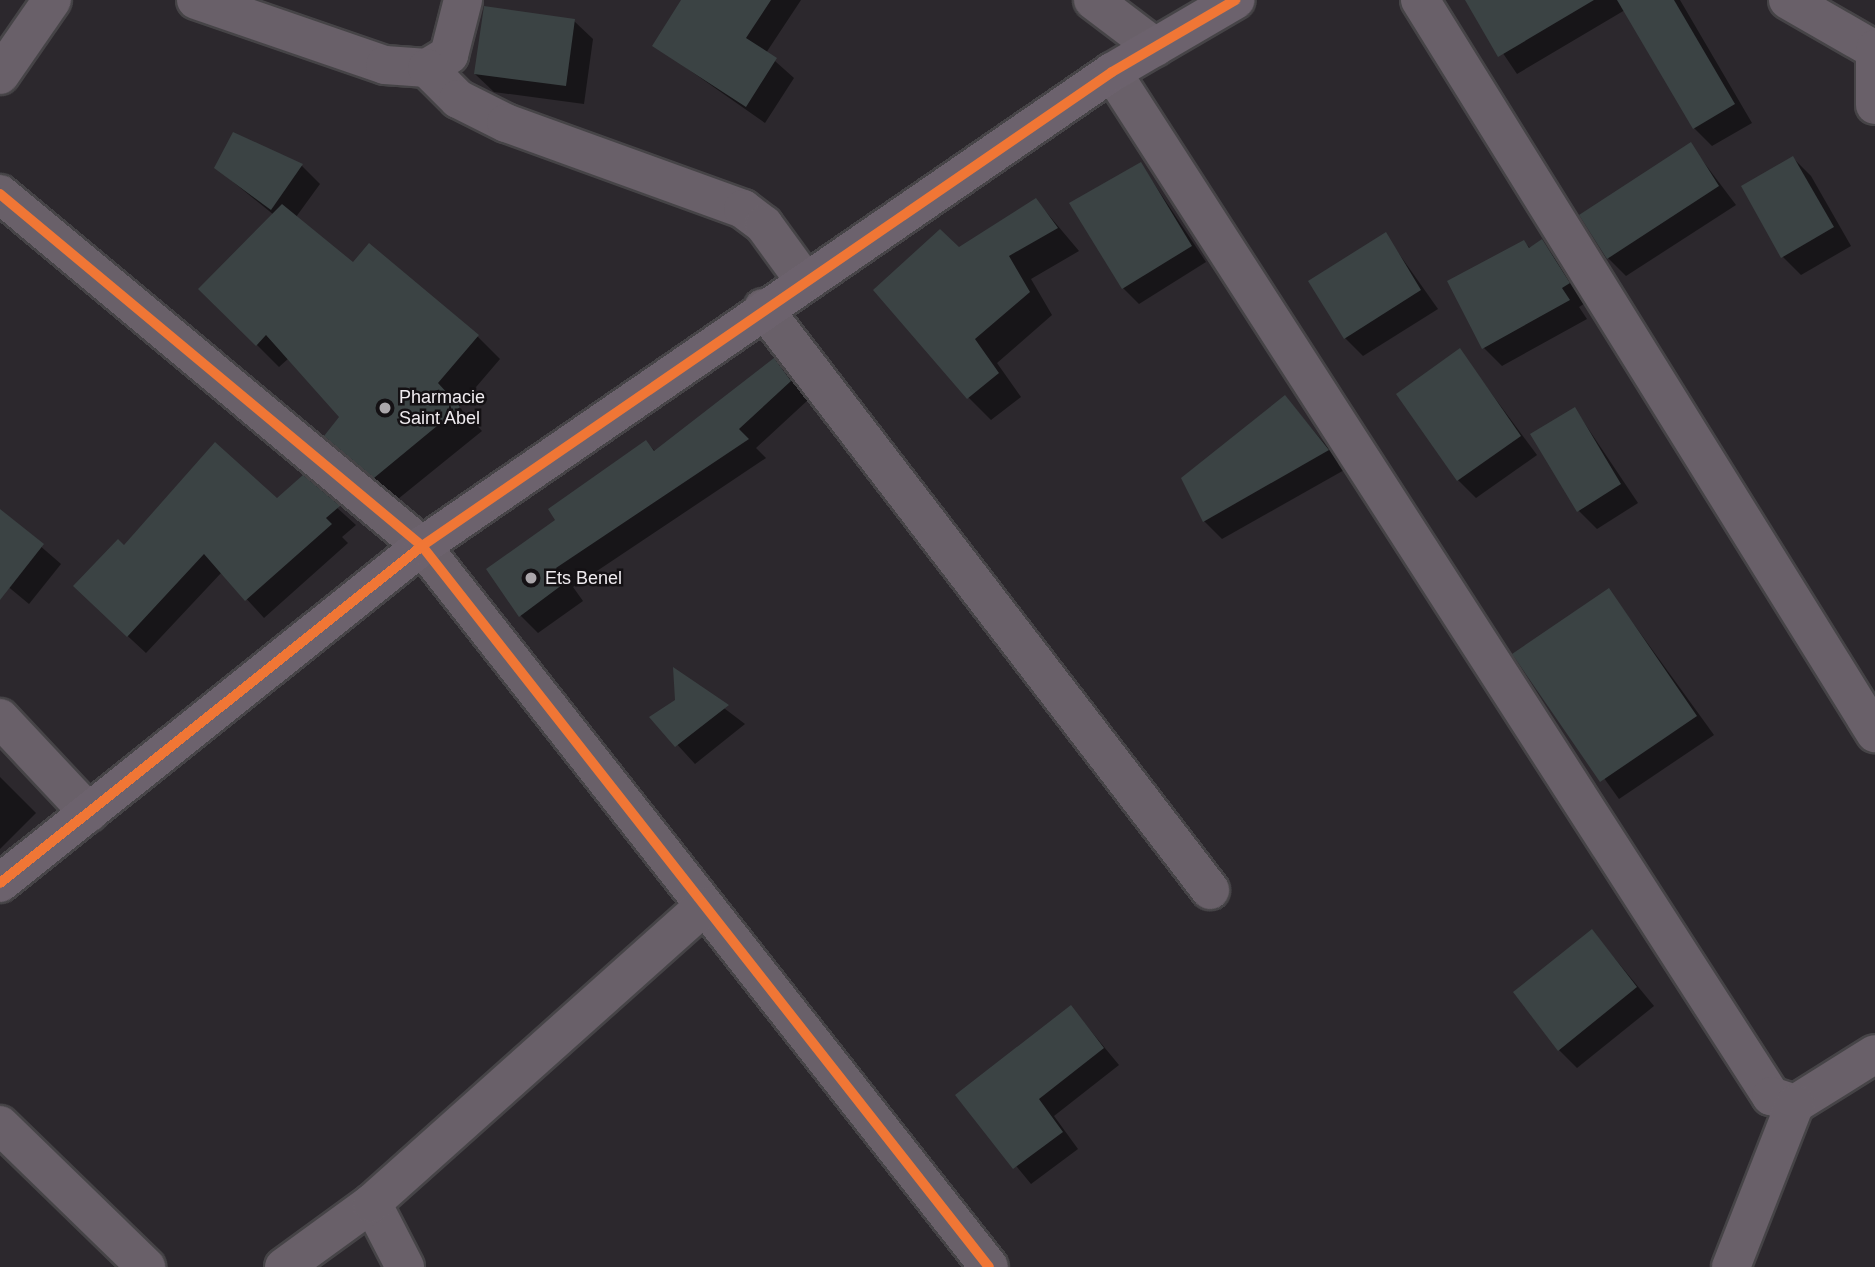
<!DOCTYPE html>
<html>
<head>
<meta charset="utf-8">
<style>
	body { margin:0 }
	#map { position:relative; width:1875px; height:1267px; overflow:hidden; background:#2c282d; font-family:Arial,sans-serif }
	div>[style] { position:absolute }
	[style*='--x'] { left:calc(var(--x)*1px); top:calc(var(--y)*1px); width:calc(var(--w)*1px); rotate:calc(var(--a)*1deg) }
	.shadow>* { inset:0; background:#0007 }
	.building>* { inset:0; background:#3b4344 }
	.roads { filter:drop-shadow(2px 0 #464447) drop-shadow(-2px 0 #464447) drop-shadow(0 2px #464447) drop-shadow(0 -2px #464447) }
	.street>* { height:38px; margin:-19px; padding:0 19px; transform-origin:19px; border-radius:19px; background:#696069 }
	.secondary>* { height:38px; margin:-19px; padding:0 19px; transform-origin:19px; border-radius:19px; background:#6c626d }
	.cycleway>* { height:10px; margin:-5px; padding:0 5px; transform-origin:5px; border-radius:5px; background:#f07635 }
	.dots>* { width:19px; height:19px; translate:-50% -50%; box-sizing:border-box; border:4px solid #141114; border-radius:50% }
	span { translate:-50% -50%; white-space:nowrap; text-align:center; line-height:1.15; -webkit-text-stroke:5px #141114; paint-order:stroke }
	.poi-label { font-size:18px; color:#efebef }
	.left { translate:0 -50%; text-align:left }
</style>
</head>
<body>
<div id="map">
	<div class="shadow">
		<div style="clip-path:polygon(683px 0,801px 0,766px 53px,794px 78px,765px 123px,655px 46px)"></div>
		<div style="clip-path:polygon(1467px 0,1680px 0,1752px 123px,1712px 146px,1694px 128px,1625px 10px,1517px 74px)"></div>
		<div style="clip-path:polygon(574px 21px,593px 39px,584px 104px,494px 92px,475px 74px)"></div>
		<div style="clip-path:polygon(1690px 144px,1736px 205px,1626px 276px,1608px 258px)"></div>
		<div style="clip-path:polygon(1793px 158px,1811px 176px,1851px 246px,1801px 275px,1783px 257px)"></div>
		<div style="clip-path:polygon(1141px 164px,1206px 262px,1139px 304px,1123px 288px)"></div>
		<div style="clip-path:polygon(302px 166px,320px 184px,296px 217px,353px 264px,478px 337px,500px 359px,459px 407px,482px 431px,398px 499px,326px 436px,341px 417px,289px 358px,279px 367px,201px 289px,274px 215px,216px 168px)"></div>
		<div style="clip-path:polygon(1036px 200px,1079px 251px,1031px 279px,1052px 315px,997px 363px,1021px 397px,991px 420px,968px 397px,959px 249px)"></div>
		<div style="clip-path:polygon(1385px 234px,1438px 309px,1363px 356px,1345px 338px)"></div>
		<div style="clip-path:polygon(1542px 241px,1587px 302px,1579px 307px,1587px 319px,1502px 366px,1484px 348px,1524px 242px,1531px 249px)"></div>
		<div style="clip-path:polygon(1460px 351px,1537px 455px,1476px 498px,1458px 480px)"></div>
		<div style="clip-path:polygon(773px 360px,808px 400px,756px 448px,766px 458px,573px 587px,583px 601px,538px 633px,520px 615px,558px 520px,646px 442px,656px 452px)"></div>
		<div style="clip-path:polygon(1285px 397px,1346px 469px,1222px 539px,1204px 521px)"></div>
		<div style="clip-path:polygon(1575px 409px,1638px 503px,1597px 529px,1579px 511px)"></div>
		<div style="clip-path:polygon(303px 477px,356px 525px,342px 537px,348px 543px,264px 618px,222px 572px,146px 653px,93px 604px,125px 547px,277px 500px)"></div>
		<div style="clip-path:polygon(0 511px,61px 564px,29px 604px,0 580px)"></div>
		<div style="clip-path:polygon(1609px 590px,1714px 735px,1619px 799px,1515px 654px)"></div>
		<div style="clip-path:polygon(675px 671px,745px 724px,695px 764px,652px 717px,677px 701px)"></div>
		<div style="clip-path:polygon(0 777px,36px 813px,0 849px)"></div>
		<div style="clip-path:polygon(1592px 931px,1654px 1006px,1577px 1068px,1559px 1050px)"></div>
		<div style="clip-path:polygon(1071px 1007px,1119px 1065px,1054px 1116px,1078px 1149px,1031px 1184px,958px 1095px)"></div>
	</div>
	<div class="building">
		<div style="clip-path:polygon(681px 0,771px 0,746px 38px,777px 58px,746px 107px,652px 46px)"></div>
		<div style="clip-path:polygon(1465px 0,1594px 0,1498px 57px)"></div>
		<div style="clip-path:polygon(1617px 0,1674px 0,1735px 104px,1693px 129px)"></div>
		<div style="clip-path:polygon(484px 6px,575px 19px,566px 86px,474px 74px)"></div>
		<div style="clip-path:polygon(233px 132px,303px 164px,271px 210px,214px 168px)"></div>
		<div style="clip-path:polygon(1691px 142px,1719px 186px,1607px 259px,1579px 215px)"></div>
		<div style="clip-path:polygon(1793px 156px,1834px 227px,1781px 258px,1741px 186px)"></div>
		<div style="clip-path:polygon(1141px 162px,1192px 246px,1122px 289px,1069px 203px)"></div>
		<div style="clip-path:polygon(1036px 198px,1058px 228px,1009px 256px,1030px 292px,975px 339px,999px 373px,967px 399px,873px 290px,940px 229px,959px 247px)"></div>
		<div style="clip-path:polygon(282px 204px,353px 262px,369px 243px,479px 335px,438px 383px,460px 407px,374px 478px,324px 436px,339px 417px,266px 335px,256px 346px,198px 289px)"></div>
		<div style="clip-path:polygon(1386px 232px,1421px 290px,1344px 339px,1308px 281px)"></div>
		<div style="clip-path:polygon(1542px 239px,1570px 283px,1562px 288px,1570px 300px,1482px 349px,1447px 281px,1524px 240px,1529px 248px)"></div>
		<div style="clip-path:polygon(1460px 348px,1521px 436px,1457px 481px,1396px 394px)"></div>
		<div style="clip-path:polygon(774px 358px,791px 381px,739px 429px,749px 439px,556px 568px,566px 582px,519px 617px,486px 569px,555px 520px,548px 509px,646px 440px,654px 451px)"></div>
		<div style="clip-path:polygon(1285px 395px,1329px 450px,1203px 522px,1181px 478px)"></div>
		<div style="clip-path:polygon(1575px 407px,1621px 484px,1577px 512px,1530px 434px)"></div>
		<div style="clip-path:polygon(215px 442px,277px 498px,303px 475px,340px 506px,326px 518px,332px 524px,245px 601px,204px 554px,127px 637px,73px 586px,118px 539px,124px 545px)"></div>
		<div style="clip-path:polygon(0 509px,44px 544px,0 600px)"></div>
		<div style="clip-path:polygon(1609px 588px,1697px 716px,1600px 782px,1512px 654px)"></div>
		<div style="clip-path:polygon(673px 667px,729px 705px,675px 747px,649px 717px,675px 700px)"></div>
		<div style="clip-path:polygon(1592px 929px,1637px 987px,1558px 1051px,1513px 992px)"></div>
		<div style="clip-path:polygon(1071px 1005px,1104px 1048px,1039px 1099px,1063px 1132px,1013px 1169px,955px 1095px)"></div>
	</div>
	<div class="roads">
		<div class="street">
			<div style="--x:196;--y:0;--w:200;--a:19"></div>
			<div style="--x:385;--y:65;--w:42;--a:4.1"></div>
			<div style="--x:427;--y:68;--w:26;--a:-31"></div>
			<div style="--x:449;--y:55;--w:57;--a:-75.7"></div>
			<div style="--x:1093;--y:0;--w:78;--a:37.2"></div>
			<div style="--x:1420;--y:0;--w:863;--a:58.17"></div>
			<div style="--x:1788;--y:0;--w:100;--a:29.9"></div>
			<div style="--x:1875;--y:49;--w:56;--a:90"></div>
			<div style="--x:427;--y:68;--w:44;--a:45"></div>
			<div style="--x:458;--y:99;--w:54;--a:26.6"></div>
			<div style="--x:506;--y:123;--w:252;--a:19.9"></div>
			<div style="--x:743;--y:209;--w:26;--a:37"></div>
			<div style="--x:764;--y:225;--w:68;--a:54"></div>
			<div style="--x:1112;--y:72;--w:1218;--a:57.24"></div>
			<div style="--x:1771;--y:1096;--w:25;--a:18"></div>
			<div style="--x:1795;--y:1104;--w:94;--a:-32"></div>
			<div style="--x:0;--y:75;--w:91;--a:-55.3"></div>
			<div style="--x:0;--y:194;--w:550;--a:39.83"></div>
			<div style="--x:422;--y:546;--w:917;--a:51.82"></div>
			<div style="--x:763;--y:308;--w:734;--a:52.47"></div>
			<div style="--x:0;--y:718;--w:130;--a:46.9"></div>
			<div style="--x:0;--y:1125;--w:204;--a:44.2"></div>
			<div style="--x:372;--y:1203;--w:72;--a:62.7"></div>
			<div style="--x:284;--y:1267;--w:109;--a:-36"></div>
			<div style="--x:372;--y:1203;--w:445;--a:-41.8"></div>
			<div style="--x:1731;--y:1267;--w:175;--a:-68.6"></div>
		</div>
		<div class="secondary">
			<div style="--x:0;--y:883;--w:540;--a:-38.61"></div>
			<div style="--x:422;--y:546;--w:837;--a:-34.49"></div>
			<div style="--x:1112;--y:72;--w:143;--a:-30.3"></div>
		</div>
	</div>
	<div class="cycleway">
		<div style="--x:0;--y:194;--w:550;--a:39.83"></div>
		<div style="--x:422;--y:546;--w:917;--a:51.82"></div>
		<div style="--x:0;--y:883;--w:540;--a:-38.61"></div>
		<div style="--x:422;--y:546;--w:837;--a:-34.49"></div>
		<div style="--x:1112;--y:72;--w:143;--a:-30.3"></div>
	</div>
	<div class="dots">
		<div style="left:385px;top:408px;background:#aba7ab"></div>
		<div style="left:531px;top:578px;background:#aba7ab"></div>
	</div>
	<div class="poi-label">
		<span class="left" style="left:399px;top:408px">Pharmacie<br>Saint Abel</span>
		<span class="left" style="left:545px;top:578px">Ets Benel</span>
	</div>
</div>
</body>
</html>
